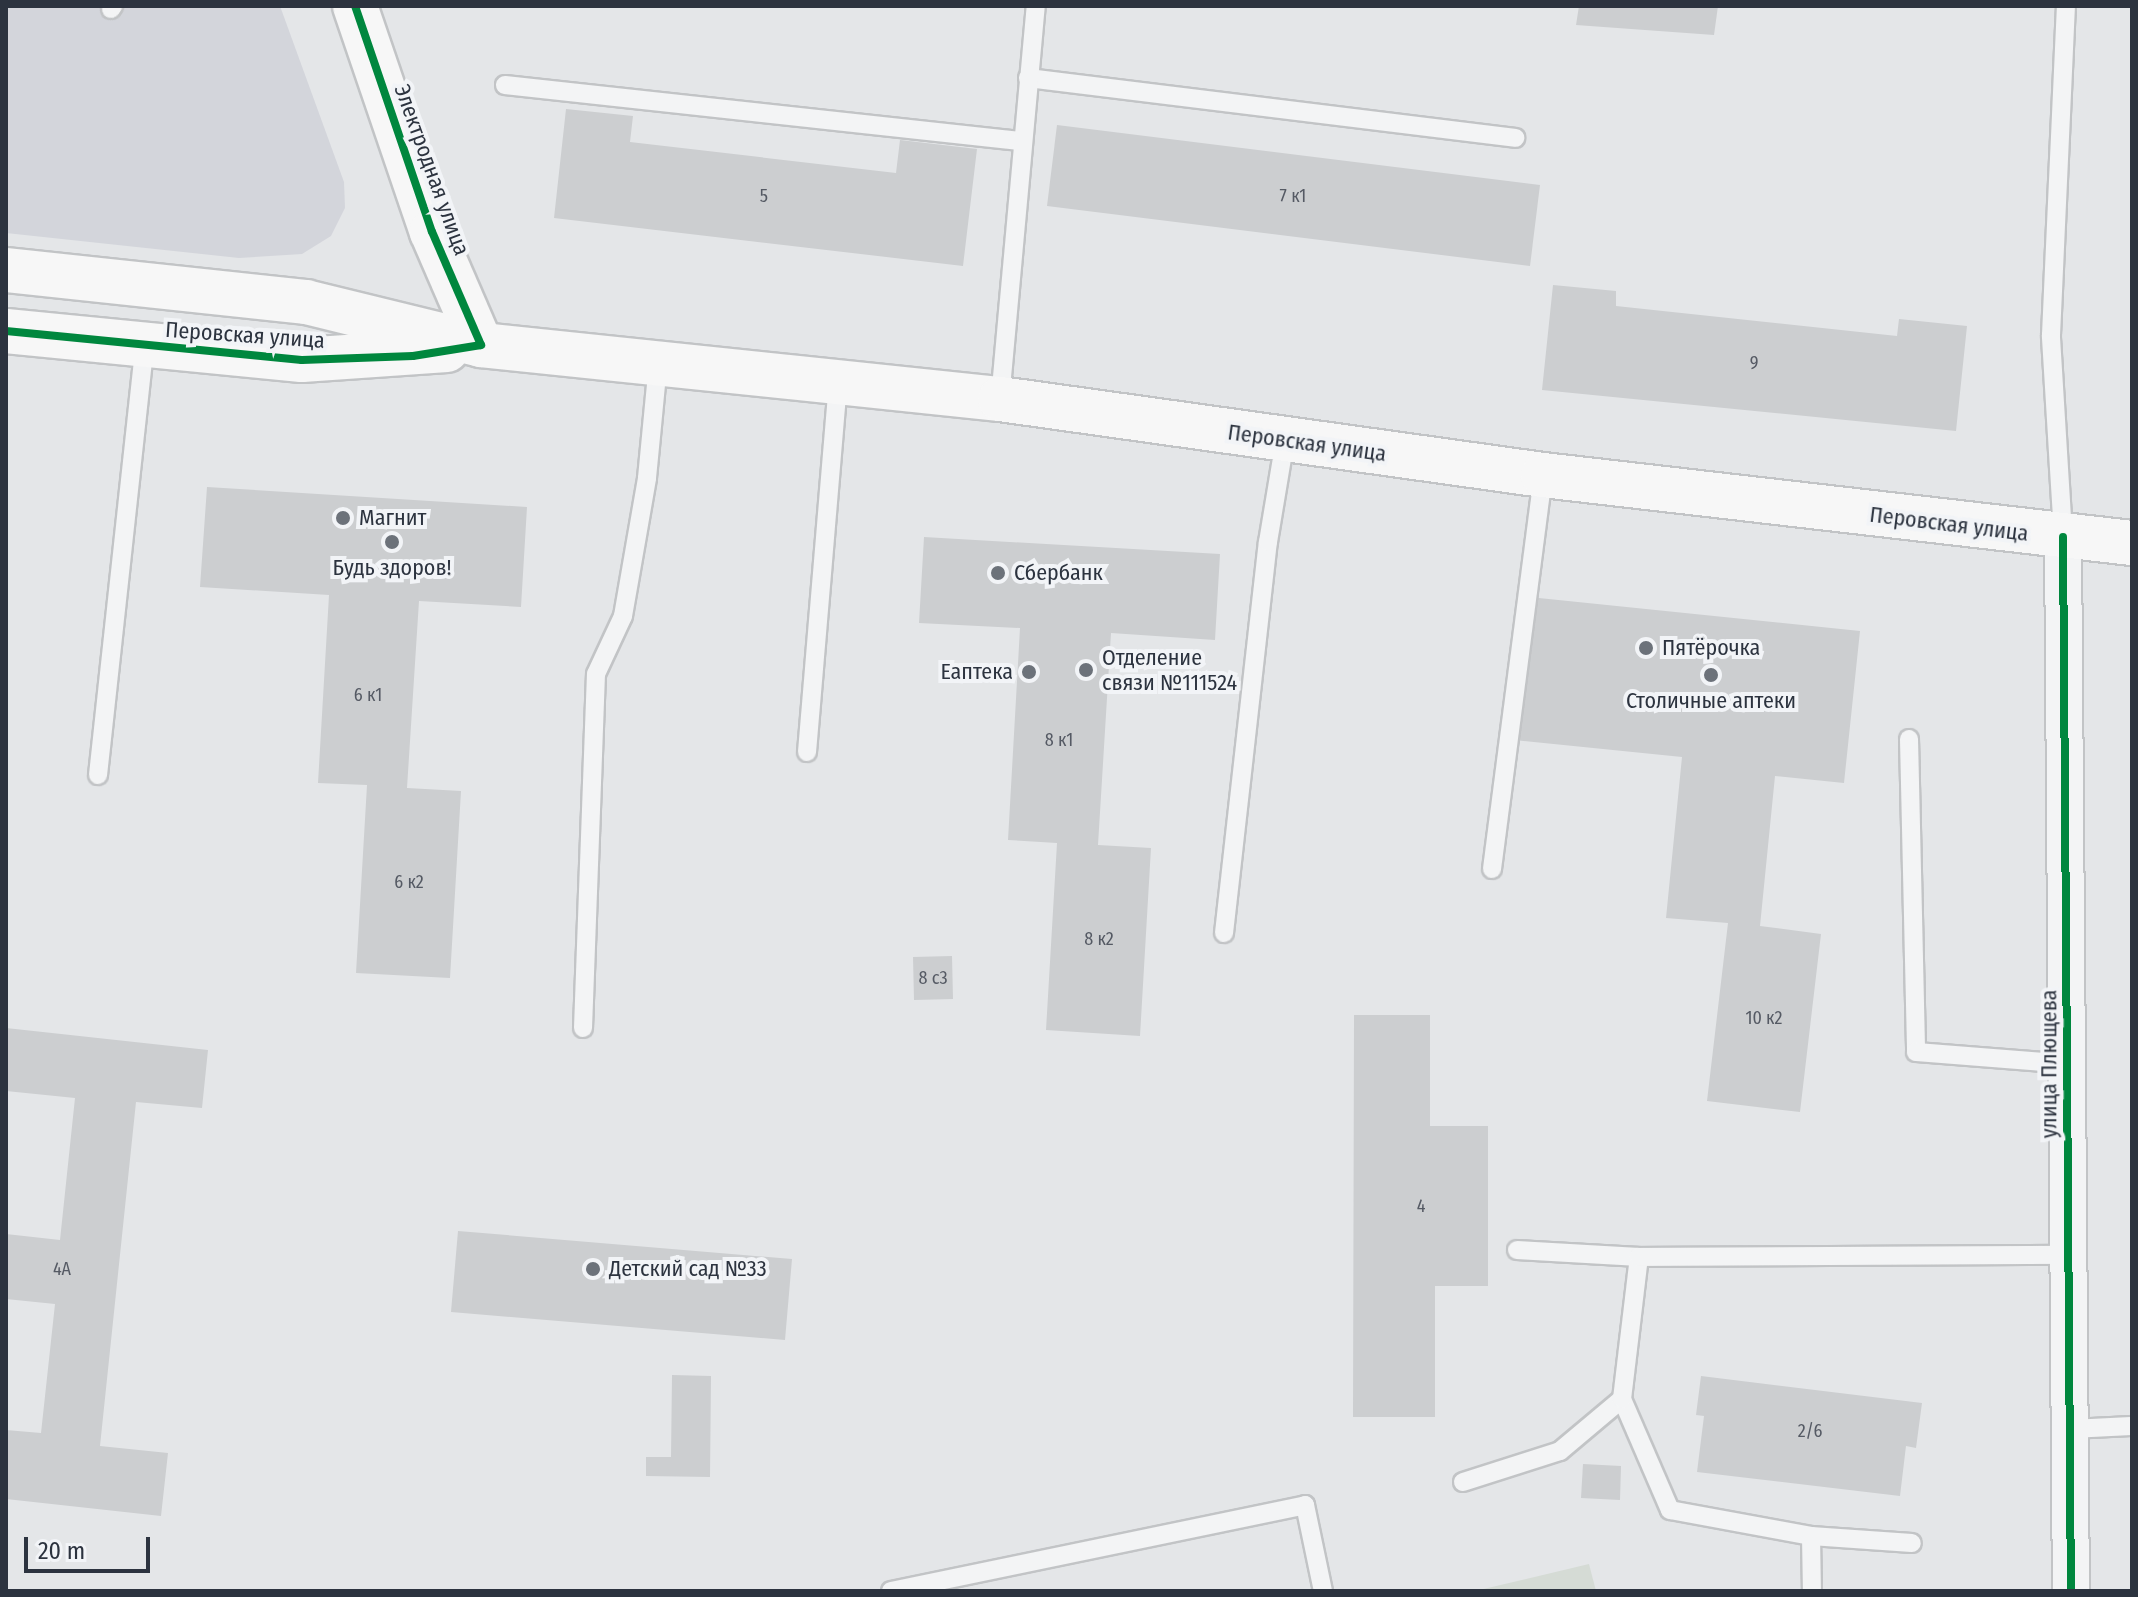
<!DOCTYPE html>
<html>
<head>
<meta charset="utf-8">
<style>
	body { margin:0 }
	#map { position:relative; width:2138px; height:1597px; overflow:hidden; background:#e4e6e8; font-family:"Fira Sans Condensed",sans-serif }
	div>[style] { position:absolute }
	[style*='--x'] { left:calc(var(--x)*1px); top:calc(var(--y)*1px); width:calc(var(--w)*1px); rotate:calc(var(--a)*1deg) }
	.built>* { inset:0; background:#d3d5db }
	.green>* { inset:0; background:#d5dbd5 }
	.building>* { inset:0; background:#ccced0 }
	.roads { filter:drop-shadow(2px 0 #c2c4c6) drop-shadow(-2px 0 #c2c4c6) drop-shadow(0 2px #c2c4c6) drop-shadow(0 -2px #c2c4c6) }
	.lane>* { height:18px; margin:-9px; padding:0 9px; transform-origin:9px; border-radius:9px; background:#f3f4f5 }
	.street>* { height:36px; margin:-18px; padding:0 18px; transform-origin:18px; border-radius:18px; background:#f3f4f5 }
	.secondary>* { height:44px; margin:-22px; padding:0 22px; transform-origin:22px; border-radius:22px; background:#f7f7f7 }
	.cycleway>* { height:8px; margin:-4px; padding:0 4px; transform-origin:4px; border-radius:4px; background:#00873e }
	.dots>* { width:22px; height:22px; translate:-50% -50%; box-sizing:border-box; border:4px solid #f2f4f7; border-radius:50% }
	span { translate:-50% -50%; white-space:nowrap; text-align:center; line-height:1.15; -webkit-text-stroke:8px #f2f4f7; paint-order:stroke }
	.number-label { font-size:18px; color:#555a64 }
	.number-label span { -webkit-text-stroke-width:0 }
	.street-label { font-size:22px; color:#2c333f }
	.poi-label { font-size:22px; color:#2c333f }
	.left { translate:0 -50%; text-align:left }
	.right { translate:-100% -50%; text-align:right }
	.frame { position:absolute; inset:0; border:8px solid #2c333f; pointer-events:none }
	.scale { position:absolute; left:24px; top:1537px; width:126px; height:36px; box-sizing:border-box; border:4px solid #2c333f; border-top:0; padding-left:10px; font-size:24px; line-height:28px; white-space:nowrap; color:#2c333f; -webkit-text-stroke:6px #f2f4f7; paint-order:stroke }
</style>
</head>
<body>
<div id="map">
	<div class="built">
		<div style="clip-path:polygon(6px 6px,280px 6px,344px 182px,345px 208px,331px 236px,302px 254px,239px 258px,6px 233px)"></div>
	</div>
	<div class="green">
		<div style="clip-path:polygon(1589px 1564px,1596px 1591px,1475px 1591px)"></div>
	</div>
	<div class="building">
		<div style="clip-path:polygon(1579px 6px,1718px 6px,1714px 35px,1576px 25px)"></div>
		<div style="clip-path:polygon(566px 109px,633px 116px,630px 142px,896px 173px,900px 140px,977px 149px,963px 266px,554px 218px)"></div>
		<div style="clip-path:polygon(1057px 125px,1540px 185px,1530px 266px,1047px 206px)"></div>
		<div style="clip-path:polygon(1553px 285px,1616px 291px,1616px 306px,1897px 336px,1899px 319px,1967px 326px,1956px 431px,1542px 390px)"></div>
		<div style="clip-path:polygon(207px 487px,527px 507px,521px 607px,419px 601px,407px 788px,461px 791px,450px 978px,356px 973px,367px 785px,318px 783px,329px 595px,200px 587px)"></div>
		<div style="clip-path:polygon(924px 537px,1220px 554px,1215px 640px,1111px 633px,1098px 845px,1151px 848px,1140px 1036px,1046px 1030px,1057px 843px,1008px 840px,1020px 628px,919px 623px)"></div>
		<div style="clip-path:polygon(1529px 597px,1860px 631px,1844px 783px,1775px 776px,1760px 926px,1821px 934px,1800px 1112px,1707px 1101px,1728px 923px,1666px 918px,1682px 757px,1514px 740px)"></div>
		<div style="clip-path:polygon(952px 956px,953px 999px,914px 1000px,913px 957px)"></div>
		<div style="clip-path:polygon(1354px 1015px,1430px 1015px,1430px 1126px,1488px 1126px,1488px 1286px,1435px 1286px,1435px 1417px,1353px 1417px)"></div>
		<div style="clip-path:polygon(6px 1028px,208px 1050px,202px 1108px,136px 1102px,100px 1446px,168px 1453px,161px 1516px,6px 1499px,6px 1430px,41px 1433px,55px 1304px,6px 1299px,6px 1234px,60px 1240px,75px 1098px,6px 1091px)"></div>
		<div style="clip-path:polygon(458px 1231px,792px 1259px,785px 1340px,451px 1312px)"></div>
		<div style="clip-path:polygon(672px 1375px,711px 1376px,710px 1477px,646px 1476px,646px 1457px,671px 1457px)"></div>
		<div style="clip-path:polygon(1701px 1376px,1922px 1403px,1916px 1448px,1906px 1446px,1900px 1496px,1697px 1472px,1704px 1416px,1696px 1415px)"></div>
		<div style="clip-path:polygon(1583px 1464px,1621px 1466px,1620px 1500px,1581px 1498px)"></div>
	</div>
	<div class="roads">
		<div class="lane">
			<div style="--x:111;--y:9;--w:4;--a:-56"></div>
			<div style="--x:1028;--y:78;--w:491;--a:7"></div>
			<div style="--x:505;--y:85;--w:518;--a:6.21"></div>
			<div style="--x:1000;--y:399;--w:395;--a:-84.8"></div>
			<div style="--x:2063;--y:534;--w:199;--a:-93.5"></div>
			<div style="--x:2051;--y:335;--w:329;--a:-87.4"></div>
			<div style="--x:1909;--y:739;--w:313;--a:88.7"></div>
			<div style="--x:1916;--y:1052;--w:151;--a:4.5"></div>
			<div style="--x:807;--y:752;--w:372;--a:-85.2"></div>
			<div style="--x:98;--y:775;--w:433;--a:-83.8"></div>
			<div style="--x:1492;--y:869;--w:397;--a:-82.6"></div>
			<div style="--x:1224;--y:933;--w:393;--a:-83.6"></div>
			<div style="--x:1268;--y:542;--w:103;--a:-80.5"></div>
			<div style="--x:583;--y:1028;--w:354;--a:-87.9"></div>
			<div style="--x:596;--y:674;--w:64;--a:-65"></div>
			<div style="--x:623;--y:616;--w:140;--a:-80.1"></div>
			<div style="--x:647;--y:478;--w:115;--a:-84.5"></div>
			<div style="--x:1517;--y:1250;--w:122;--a:3.3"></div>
			<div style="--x:1622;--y:1399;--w:121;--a:66.6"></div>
			<div style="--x:1670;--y:1510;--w:143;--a:10.4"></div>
			<div style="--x:1811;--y:1536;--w:55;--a:89"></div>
			<div style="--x:2070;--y:1429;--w:62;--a:-2.8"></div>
			<div style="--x:1463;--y:1482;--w:102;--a:-17.7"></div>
			<div style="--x:1560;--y:1451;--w:81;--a:-40"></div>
			<div style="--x:1622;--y:1399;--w:143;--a:-83.2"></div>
			<div style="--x:1639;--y:1257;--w:429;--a:-0.3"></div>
			<div style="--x:1811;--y:1536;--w:101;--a:4"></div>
			<div style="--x:891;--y:1591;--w:423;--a:-11.7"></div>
			<div style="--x:1305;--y:1505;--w:88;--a:78.2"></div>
		</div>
		<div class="street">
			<div style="--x:2063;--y:537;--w:1054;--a:89.57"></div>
		</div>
		<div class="secondary">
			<div style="--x:355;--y:6;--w:239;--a:71.2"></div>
			<div style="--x:432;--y:232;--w:123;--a:66.6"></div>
			<div style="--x:6;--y:270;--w:302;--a:6.1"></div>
			<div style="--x:306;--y:302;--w:180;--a:13.8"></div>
			<div style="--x:481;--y:345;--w:522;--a:5.94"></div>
			<div style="--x:1000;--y:399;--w:548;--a:7.97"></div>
			<div style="--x:1543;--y:475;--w:593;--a:6.59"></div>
			<div style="--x:6;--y:331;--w:297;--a:5.6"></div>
			<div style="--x:302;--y:360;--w:145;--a:-3.9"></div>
		</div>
	</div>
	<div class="cycleway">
		<div style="--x:6;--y:331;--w:297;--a:5.6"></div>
		<div style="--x:302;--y:360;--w:111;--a:-2.1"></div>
		<div style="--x:413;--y:356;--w:69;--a:-9.2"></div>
		<div style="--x:481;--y:345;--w:123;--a:-113.4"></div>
		<div style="--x:432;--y:232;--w:239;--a:-108.8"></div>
		<div style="--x:2063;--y:537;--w:1054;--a:89.57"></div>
	</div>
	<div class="dots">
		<div style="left:343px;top:518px;background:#6c727a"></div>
		<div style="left:392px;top:542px;background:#6c727a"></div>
		<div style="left:998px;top:573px;background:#6c727a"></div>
		<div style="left:1646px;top:648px;background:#6c727a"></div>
		<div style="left:1086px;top:670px;background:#6c727a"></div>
		<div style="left:1029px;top:672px;background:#6c727a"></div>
		<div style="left:1711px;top:675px;background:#6c727a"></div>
		<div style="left:593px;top:1269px;background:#6c727a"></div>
	</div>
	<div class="number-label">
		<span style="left:764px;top:196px">5</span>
		<span style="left:1293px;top:196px">7 к1</span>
		<span style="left:1754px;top:363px">9</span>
		<span style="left:368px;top:695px">6 к1</span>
		<span style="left:1059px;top:740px">8 к1</span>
		<span style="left:409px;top:882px">6 к2</span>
		<span style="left:1099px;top:939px">8 к2</span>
		<span style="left:933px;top:978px">8 с3</span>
		<span style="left:1764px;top:1018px">10 к2</span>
		<span style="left:1421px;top:1206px">4</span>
		<span style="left:62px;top:1269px">4А</span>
		<span style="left:1810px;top:1431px">2/6</span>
	</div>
	<div class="street-label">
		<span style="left:432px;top:170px;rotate:70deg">Электродная улица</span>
		<span style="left:245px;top:335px;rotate:4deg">Перовская улица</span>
		<span style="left:1307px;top:443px;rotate:8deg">Перовская улица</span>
		<span style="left:1949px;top:524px;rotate:7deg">Перовская улица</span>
		<span style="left:2049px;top:1064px;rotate:-90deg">улица Плющева</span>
	</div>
	<div class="poi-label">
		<span class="left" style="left:359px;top:518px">Магнит</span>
		<span style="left:392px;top:568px">Будь здоров!</span>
		<span class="left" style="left:1014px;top:573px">Сбербанк</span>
		<span class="left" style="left:1662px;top:648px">Пятёрочка</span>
		<span class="left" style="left:1102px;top:670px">Отделение<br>связи №111524</span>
		<span class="right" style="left:1013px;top:672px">Еаптека</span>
		<span style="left:1711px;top:701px">Столичные аптеки</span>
		<span class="left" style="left:609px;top:1269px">Детский сад №33</span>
	</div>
	<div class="frame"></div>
	<div class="scale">20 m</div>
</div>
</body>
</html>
